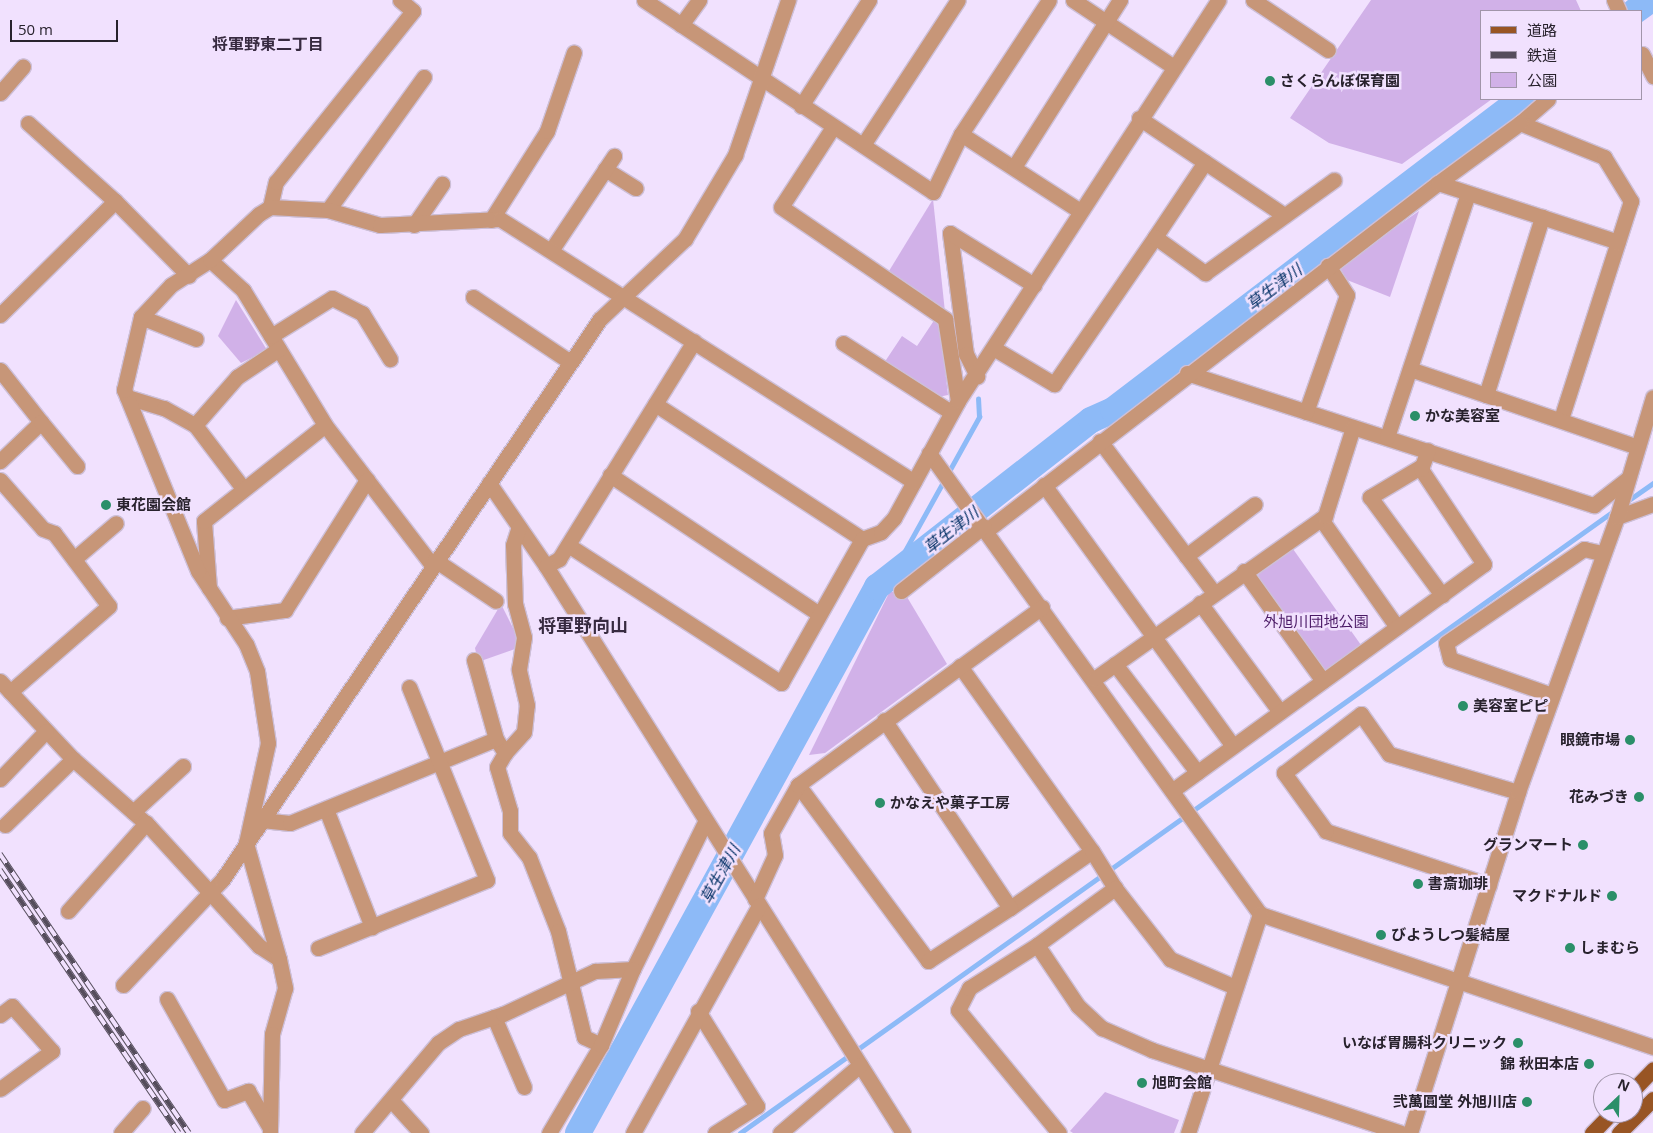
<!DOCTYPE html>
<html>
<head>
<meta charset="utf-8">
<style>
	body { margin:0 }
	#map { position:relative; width:1653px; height:1133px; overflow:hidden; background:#f1e1fe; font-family:"Open Sans","Noto Sans JP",sans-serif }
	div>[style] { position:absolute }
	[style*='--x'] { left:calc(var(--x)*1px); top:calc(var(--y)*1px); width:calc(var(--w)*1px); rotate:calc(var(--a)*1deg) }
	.green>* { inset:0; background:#d1b1e8 }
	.stream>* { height:4.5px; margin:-2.25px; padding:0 2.25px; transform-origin:2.25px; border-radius:2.25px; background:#8dbaf7 }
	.river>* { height:26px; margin:-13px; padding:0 13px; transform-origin:13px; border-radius:13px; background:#8dbaf7 }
	.roads { filter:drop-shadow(1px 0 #cdbfd8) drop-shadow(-1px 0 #cdbfd8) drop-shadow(0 1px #cdbfd8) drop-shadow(0 -1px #cdbfd8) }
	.minor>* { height:15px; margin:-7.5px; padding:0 7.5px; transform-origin:7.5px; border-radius:7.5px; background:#c79678 }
	.major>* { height:15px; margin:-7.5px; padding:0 7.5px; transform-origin:7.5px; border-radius:7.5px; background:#985524 }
	.rail>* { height:5.5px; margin-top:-2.75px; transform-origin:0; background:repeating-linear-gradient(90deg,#f1e1fe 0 11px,#554d5c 0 22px); box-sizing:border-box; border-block:1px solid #554d5c }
	.dots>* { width:14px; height:14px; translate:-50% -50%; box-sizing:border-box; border:2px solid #f1e1fe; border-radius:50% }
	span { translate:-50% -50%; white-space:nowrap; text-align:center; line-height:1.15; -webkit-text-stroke:5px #f1e1fe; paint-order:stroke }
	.poi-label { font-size:15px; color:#28222d; font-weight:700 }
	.left { translate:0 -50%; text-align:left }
	.right { translate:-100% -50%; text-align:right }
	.park-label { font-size:15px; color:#4b1a66 }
	.neighbourhood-label { font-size:16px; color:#372a40; font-weight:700 }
	.water-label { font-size:16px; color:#012f64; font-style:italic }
	.quarter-label { font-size:18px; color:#372a40; font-weight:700 }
	.legend { position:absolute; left:1480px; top:10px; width:162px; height:90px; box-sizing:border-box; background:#f1e1fe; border:1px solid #a195aa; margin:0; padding:6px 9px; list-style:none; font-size:15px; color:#28222d }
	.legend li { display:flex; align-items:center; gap:10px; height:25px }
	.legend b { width:25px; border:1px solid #a195aa }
	.north { position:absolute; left:1593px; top:1073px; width:50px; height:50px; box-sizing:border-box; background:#f1e1fe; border:1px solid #a195aa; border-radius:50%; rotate:24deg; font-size:14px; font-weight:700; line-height:20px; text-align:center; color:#28222d }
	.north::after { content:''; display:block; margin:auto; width:18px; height:22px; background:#2b8f69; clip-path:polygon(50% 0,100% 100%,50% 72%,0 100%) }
	.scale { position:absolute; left:10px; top:20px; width:108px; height:22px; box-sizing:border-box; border:2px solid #28222d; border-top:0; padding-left:6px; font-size:15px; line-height:18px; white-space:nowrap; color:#28222d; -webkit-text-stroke:4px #f1e1fe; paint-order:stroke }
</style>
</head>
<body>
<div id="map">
	<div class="green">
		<div style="clip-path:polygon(1371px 0,1576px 0,1581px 11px,1482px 11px,1482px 99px,1492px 99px,1402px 164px,1329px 143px,1290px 118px)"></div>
		<div style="clip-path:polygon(933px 199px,945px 312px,889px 271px)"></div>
		<div style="clip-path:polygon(1419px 211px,1390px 297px,1347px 280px,1339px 266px)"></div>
		<div style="clip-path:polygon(236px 300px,267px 350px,241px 363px,218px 336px)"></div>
		<div style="clip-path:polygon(935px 319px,940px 325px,948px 395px,938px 397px,884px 363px,902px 336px,917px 346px)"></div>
		<div style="clip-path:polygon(1293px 549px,1361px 645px,1327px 671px,1320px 668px,1257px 580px,1259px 572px)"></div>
		<div style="clip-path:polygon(890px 591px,907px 597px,947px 664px,825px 753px,809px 755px)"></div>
		<div style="clip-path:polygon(501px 604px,518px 638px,515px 649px,478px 662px,475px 648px)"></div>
		<div style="clip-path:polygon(1105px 1092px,1179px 1120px,1174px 1133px,1073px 1133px,1070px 1131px)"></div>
	</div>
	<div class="stream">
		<div style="--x:1626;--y:502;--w:33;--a:-35"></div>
		<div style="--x:891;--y:576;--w:182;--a:-61"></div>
		<div style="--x:979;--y:417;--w:18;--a:-93"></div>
		<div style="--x:740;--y:1133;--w:1074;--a:-35.45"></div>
	</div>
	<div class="river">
		<div style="--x:1635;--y:11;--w:19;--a:-36"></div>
		<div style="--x:578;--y:1133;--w:623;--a:-61.29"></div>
		<div style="--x:877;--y:587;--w:271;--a:-38"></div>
		<div style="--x:1091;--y:420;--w:24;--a:-24"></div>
		<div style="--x:1113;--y:410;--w:513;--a:-37.32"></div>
	</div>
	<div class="roads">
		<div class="minor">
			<div style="--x:644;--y:0;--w:347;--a:33.6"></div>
			<div style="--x:933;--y:192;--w:64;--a:-64.2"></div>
			<div style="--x:961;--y:134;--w:160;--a:-56.7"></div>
			<div style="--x:1073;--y:0;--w:121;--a:33.6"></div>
			<div style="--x:1253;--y:0;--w:90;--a:33.7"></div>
			<div style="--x:1614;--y:0;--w:12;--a:66"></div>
			<div style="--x:681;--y:25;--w:31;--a:-54"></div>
			<div style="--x:1642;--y:54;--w:25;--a:63"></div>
			<div style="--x:0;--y:93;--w:35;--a:-49"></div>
			<div style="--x:1548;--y:99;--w:37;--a:139"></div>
			<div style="--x:1520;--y:123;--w:91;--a:22"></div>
			<div style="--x:1604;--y:157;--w:52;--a:58.5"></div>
			<div style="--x:1631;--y:201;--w:229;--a:107.8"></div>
			<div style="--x:801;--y:106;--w:126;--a:-57.3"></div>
			<div style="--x:1139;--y:118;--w:174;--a:33.8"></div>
			<div style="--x:28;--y:123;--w:117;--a:41.9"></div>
			<div style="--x:833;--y:127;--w:95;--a:123"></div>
			<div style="--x:781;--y:207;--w:199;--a:34.3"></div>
			<div style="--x:945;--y:319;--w:83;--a:81"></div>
			<div style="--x:961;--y:134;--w:142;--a:32.9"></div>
			<div style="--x:863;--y:145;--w:173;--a:-56.8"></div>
			<div style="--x:1014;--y:167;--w:198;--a:-57.6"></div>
			<div style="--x:605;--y:169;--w:36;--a:32"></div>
			<div style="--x:1438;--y:183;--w:102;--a:-36.2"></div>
			<div style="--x:270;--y:207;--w:26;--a:-77"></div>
			<div style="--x:276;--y:182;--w:219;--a:-51.3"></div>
			<div style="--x:413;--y:11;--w:17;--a:-140"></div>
			<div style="--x:328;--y:210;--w:164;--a:-54.2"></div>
			<div style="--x:491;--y:220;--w:105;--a:-57.8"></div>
			<div style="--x:547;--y:131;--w:83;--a:-71.1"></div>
			<div style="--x:414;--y:225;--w:50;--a:-55.7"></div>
			<div style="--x:950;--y:233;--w:122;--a:82.5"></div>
			<div style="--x:966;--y:354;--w:25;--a:63"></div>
			<div style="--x:950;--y:233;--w:99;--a:31.8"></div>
			<div style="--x:1155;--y:237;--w:90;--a:-56.3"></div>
			<div style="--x:552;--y:249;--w:112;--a:-56.3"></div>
			<div style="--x:210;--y:260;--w:45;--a:42.3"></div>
			<div style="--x:243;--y:290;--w:158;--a:58.7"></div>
			<div style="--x:325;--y:425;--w:176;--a:52.6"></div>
			<div style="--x:473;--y:297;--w:117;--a:33.8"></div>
			<div style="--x:0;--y:315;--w:162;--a:-44.7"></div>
			<div style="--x:115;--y:201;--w:105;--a:45.4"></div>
			<div style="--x:141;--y:317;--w:59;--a:21.8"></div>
			<div style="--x:271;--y:336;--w:72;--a:-31.9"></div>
			<div style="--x:332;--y:298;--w:34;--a:27"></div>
			<div style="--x:362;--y:313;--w:54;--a:58.7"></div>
			<div style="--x:843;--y:343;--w:128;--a:32.6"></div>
			<div style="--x:995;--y:349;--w:69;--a:30.7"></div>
			<div style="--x:1054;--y:384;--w:178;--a:-55.5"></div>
			<div style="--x:1155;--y:237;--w:62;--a:35.8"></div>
			<div style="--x:1205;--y:273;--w:159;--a:-35.8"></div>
			<div style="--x:1410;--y:369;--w:238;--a:18.9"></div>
			<div style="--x:0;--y:370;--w:66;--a:51.7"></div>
			<div style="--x:41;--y:422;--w:57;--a:136.4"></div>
			<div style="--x:1187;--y:373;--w:428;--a:18"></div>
			<div style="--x:1594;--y:505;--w:42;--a:-38.2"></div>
			<div style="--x:1486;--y:395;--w:187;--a:-72.5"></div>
			<div style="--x:127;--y:397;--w:39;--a:17"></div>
			<div style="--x:164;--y:408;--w:35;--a:29"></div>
			<div style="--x:195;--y:425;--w:78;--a:52.8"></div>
			<div style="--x:655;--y:404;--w:247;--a:33.1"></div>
			<div style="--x:1306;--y:412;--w:124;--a:-70.7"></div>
			<div style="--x:1347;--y:295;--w:35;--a:-123"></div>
			<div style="--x:41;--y:422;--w:57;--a:50.7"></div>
			<div style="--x:195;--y:425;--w:64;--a:-48.8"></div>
			<div style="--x:237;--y:377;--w:50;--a:-33.7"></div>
			<div style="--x:1387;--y:437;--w:256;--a:-71.6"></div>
			<div style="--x:1100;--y:441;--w:190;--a:53.1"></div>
			<div style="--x:929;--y:453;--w:568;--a:54.32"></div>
			<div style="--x:1260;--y:914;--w:415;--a:18.7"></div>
			<div style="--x:1422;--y:466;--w:61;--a:149.2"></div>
			<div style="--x:1370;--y:497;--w:122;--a:53.7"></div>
			<div style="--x:610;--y:475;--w:251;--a:33.6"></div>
			<div style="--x:0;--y:480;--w:65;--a:48.7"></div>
			<div style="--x:43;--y:529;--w:12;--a:20"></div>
			<div style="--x:54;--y:533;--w:91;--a:53"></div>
			<div style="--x:109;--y:606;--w:131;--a:139"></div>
			<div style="--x:489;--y:483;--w:101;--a:55.5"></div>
			<div style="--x:546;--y:566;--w:670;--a:57.8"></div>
			<div style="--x:1044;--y:485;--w:322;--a:54.1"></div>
			<div style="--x:1617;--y:517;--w:38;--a:-20"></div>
			<div style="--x:1321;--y:519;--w:132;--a:54.9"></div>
			<div style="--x:987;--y:530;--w:569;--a:-37.57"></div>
			<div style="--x:1438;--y:183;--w:189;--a:18.1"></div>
			<div style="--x:568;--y:545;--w:254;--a:32.9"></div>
			<div style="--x:781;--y:683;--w:165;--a:-60.6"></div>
			<div style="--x:862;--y:539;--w:20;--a:-20"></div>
			<div style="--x:881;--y:532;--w:19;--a:-47"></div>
			<div style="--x:894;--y:518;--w:133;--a:-61.3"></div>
			<div style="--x:958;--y:401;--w:478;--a:-57"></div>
			<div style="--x:1186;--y:556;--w:86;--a:-37"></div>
			<div style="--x:74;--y:559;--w:55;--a:-40.6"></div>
			<div style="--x:435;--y:560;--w:73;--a:33.9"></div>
			<div style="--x:546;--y:566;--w:15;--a:-28"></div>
			<div style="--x:559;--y:559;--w:256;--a:-58.2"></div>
			<div style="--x:1244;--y:571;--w:135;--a:54.3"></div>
			<div style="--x:209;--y:588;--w:67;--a:-94.3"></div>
			<div style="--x:204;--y:521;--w:154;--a:-38.4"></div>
			<div style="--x:901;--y:591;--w:105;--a:-38.1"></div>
			<div style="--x:1200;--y:603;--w:135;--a:53.7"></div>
			<div style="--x:227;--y:618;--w:59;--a:-7.9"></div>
			<div style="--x:285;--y:610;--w:154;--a:-57.8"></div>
			<div style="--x:1115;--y:664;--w:136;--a:52.8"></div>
			<div style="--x:960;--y:666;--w:227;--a:54.5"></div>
			<div style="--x:1092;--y:851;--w:100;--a:145.2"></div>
			<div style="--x:1094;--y:679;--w:283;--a:-35.2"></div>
			<div style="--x:1325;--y:516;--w:93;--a:-72.5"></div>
			<div style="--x:0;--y:681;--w:107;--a:46.9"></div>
			<div style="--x:73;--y:759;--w:101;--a:41.4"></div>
			<div style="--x:149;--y:826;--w:163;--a:47.5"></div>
			<div style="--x:259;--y:946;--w:24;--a:33"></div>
			<div style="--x:279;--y:959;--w:30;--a:78"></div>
			<div style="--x:285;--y:988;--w:48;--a:105.8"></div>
			<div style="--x:272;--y:1034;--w:99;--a:91.2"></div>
			<div style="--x:1552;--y:695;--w:108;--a:-160.6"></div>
			<div style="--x:1450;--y:659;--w:16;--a:-104"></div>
			<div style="--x:1446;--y:643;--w:167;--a:-34.3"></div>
			<div style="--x:1584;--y:549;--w:17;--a:13"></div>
			<div style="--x:496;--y:739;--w:17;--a:57"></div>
			<div style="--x:505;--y:753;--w:16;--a:120"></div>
			<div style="--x:497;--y:767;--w:46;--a:73.5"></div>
			<div style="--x:510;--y:811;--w:22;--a:90"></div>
			<div style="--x:510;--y:833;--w:31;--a:52"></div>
			<div style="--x:529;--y:857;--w:79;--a:68.6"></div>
			<div style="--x:558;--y:931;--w:109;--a:76.2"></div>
			<div style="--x:584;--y:1037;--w:19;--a:25"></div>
			<div style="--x:505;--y:753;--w:28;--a:-48"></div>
			<div style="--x:524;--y:732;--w:27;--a:-84"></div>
			<div style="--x:527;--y:705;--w:37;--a:-103"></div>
			<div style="--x:519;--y:669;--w:32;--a:-81"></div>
			<div style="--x:524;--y:637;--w:34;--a:-105"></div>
			<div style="--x:515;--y:604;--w:59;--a:-91.9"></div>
			<div style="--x:513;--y:545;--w:19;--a:-72"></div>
			<div style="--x:0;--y:779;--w:66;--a:-46.2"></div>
			<div style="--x:798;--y:785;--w:219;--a:53.5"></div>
			<div style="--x:928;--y:961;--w:98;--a:-32.9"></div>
			<div style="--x:1010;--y:908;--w:226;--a:-123.8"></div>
			<div style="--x:1173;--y:790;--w:384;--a:-36"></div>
			<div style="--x:1484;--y:564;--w:114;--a:-123.6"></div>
			<div style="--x:1421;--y:469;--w:20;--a:-70"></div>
			<div style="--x:326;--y:809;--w:127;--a:68.7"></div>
			<div style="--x:133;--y:812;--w:68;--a:-42.6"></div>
			<div style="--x:262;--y:820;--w:28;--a:6"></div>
			<div style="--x:290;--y:823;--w:222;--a:-22.2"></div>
			<div style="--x:496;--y:739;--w:82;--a:-105.6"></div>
			<div style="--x:5;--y:825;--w:95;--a:-44.1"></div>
			<div style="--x:1092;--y:851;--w:44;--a:58.1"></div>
			<div style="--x:1489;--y:885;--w:172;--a:-161.7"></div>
			<div style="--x:1326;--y:831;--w:72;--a:-125.9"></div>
			<div style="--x:1284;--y:773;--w:97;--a:-37.5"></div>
			<div style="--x:1361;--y:714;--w:49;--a:55"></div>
			<div style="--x:1389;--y:754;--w:134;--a:16.4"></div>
			<div style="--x:755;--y:899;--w:48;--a:-65.6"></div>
			<div style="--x:775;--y:855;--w:22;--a:-100"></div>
			<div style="--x:771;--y:833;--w:55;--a:-60.6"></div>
			<div style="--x:798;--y:785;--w:302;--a:-36.1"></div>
			<div style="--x:68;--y:911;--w:118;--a:-48.4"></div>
			<div style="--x:1037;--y:945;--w:97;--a:-36.2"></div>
			<div style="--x:1115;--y:888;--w:90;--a:52.2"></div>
			<div style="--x:1170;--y:959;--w:71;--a:23.3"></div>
			<div style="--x:318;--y:948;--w:182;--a:-21.9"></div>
			<div style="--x:487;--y:880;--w:208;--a:-112"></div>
			<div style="--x:279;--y:959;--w:121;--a:-105.9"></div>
			<div style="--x:246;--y:843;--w:102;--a:-77.6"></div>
			<div style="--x:268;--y:743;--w:73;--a:-98.7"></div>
			<div style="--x:257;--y:671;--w:29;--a:-112"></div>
			<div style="--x:246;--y:644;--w:87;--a:-123.3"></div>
			<div style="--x:198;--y:571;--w:196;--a:-112.2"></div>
			<div style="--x:124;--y:390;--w:75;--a:-76.9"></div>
			<div style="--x:141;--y:317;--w:44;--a:-46.8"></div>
			<div style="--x:171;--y:285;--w:46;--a:-32.7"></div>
			<div style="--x:210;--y:260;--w:67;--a:-43.2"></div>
			<div style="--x:259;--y:214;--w:13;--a:-32"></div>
			<div style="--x:270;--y:207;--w:58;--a:3"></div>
			<div style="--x:328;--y:210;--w:54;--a:16.1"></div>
			<div style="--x:380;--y:225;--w:120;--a:-2.9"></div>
			<div style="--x:500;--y:219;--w:490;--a:32.4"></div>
			<div style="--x:123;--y:985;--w:144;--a:-46.7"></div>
			<div style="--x:222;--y:880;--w:676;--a:-56.03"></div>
			<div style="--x:600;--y:319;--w:117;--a:-43.3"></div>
			<div style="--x:685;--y:239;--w:98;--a:-59.2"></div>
			<div style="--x:735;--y:155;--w:164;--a:-71.1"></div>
			<div style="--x:167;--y:999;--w:116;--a:60.6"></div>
			<div style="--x:224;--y:1100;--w:26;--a:-21"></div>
			<div style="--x:248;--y:1091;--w:43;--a:59.3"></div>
			<div style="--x:698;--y:1011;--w:112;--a:58.2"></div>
			<div style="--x:757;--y:1106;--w:50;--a:147.3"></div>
			<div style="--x:0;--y:1015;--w:15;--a:-37"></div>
			<div style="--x:12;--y:1006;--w:60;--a:48.4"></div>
			<div style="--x:52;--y:1051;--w:64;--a:143.8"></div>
			<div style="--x:494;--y:1017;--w:76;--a:66.8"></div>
			<div style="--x:391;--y:1100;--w:45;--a:47.7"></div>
			<div style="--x:121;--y:1133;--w:33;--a:-49"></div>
			<div style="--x:362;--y:1133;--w:118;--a:-49.8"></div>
			<div style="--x:438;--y:1043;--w:25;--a:-34"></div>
			<div style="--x:459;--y:1029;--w:46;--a:-18.8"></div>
			<div style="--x:503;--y:1014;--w:102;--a:-25.1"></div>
			<div style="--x:595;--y:971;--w:38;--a:-3"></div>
			<div style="--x:633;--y:969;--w:164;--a:-63.9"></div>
			<div style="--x:549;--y:1133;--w:102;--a:-59.4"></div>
			<div style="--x:601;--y:1045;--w:82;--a:-67.2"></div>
			<div style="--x:633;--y:1133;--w:260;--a:-61"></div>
			<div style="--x:780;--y:1133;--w:105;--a:-40.4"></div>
			<div style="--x:1059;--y:1133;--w:159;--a:-129.4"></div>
			<div style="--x:958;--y:1010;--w:25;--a:-63"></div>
			<div style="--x:969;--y:988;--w:80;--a:-32.3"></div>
			<div style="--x:1037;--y:945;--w:73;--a:56.1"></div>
			<div style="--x:1078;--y:1006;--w:33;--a:43"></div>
			<div style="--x:1102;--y:1028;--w:55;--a:23.7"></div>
			<div style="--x:1152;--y:1050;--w:262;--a:18.4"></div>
			<div style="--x:1188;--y:1133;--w:231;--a:-71.8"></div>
			<div style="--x:1410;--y:1133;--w:358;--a:-72.4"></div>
			<div style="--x:1518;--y:792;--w:292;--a:-70.2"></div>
			<div style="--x:1617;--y:517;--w:125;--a:-73.3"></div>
		</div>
		<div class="major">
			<div style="--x:1633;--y:1090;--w:29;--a:-46"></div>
			<div style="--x:1592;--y:1133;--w:28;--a:-46"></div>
			<div style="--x:1619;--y:1133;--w:48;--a:-45"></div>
		</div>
	</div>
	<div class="rail">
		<div style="--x:0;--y:854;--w:337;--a:55.9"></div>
		<div style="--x:0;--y:870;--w:318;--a:55.8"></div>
	</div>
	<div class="dots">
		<div style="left:1270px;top:81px;background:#2b8f69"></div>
		<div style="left:1415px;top:416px;background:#2b8f69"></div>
		<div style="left:106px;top:505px;background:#2b8f69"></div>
		<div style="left:1463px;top:706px;background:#2b8f69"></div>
		<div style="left:1630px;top:740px;background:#2b8f69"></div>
		<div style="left:1639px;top:797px;background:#2b8f69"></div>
		<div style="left:880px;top:803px;background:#2b8f69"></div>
		<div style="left:1583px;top:845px;background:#2b8f69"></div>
		<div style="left:1418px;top:884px;background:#2b8f69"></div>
		<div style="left:1612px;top:896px;background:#2b8f69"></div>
		<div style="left:1381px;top:935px;background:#2b8f69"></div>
		<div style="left:1570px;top:948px;background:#2b8f69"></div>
		<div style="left:1518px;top:1043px;background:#2b8f69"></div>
		<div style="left:1589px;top:1064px;background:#2b8f69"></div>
		<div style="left:1142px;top:1083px;background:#2b8f69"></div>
		<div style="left:1527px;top:1102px;background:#2b8f69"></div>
	</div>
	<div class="poi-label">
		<span class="left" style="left:1280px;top:81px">さくらんぼ保育園</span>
		<span class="left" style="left:1425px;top:416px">かな美容室</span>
		<span class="left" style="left:116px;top:505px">東花園会館</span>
		<span class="left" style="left:1473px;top:706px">美容室ピピ</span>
		<span class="right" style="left:1620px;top:740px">眼鏡市場</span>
		<span class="right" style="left:1629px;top:797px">花みづき</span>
		<span class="left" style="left:890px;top:803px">かなえや菓子工房</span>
		<span class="right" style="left:1573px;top:845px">グランマート</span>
		<span class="left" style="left:1428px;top:884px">書斎珈琲</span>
		<span class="right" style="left:1602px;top:896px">マクドナルド</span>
		<span class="left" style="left:1391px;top:935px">びようしつ髪結屋</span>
		<span class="left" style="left:1580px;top:948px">しまむら</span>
		<span class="right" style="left:1507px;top:1043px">いなば胃腸科クリニック</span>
		<span class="right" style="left:1579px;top:1064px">錦 秋田本店</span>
		<span class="left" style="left:1152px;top:1083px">旭町会館</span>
		<span class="right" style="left:1517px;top:1102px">弐萬圓堂 外旭川店</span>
	</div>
	<div class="park-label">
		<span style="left:1316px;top:622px">外旭川団地公園</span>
	</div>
	<div class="neighbourhood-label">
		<span style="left:268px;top:44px">将軍野東二丁目</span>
	</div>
	<div class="water-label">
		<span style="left:1274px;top:287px;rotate:-37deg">草生津川</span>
		<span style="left:951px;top:530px;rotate:-38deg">草生津川</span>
		<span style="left:720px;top:874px;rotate:-61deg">草生津川</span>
	</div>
	<div class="quarter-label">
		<span style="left:583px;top:625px">将軍野向山</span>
	</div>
	<ul class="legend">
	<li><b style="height:6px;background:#985524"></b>道路</li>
	<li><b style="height:6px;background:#554d5c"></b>鉄道</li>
	<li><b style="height:14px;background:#d1b1e8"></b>公園</li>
	</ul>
	<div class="north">N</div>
	<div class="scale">50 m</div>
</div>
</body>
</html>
